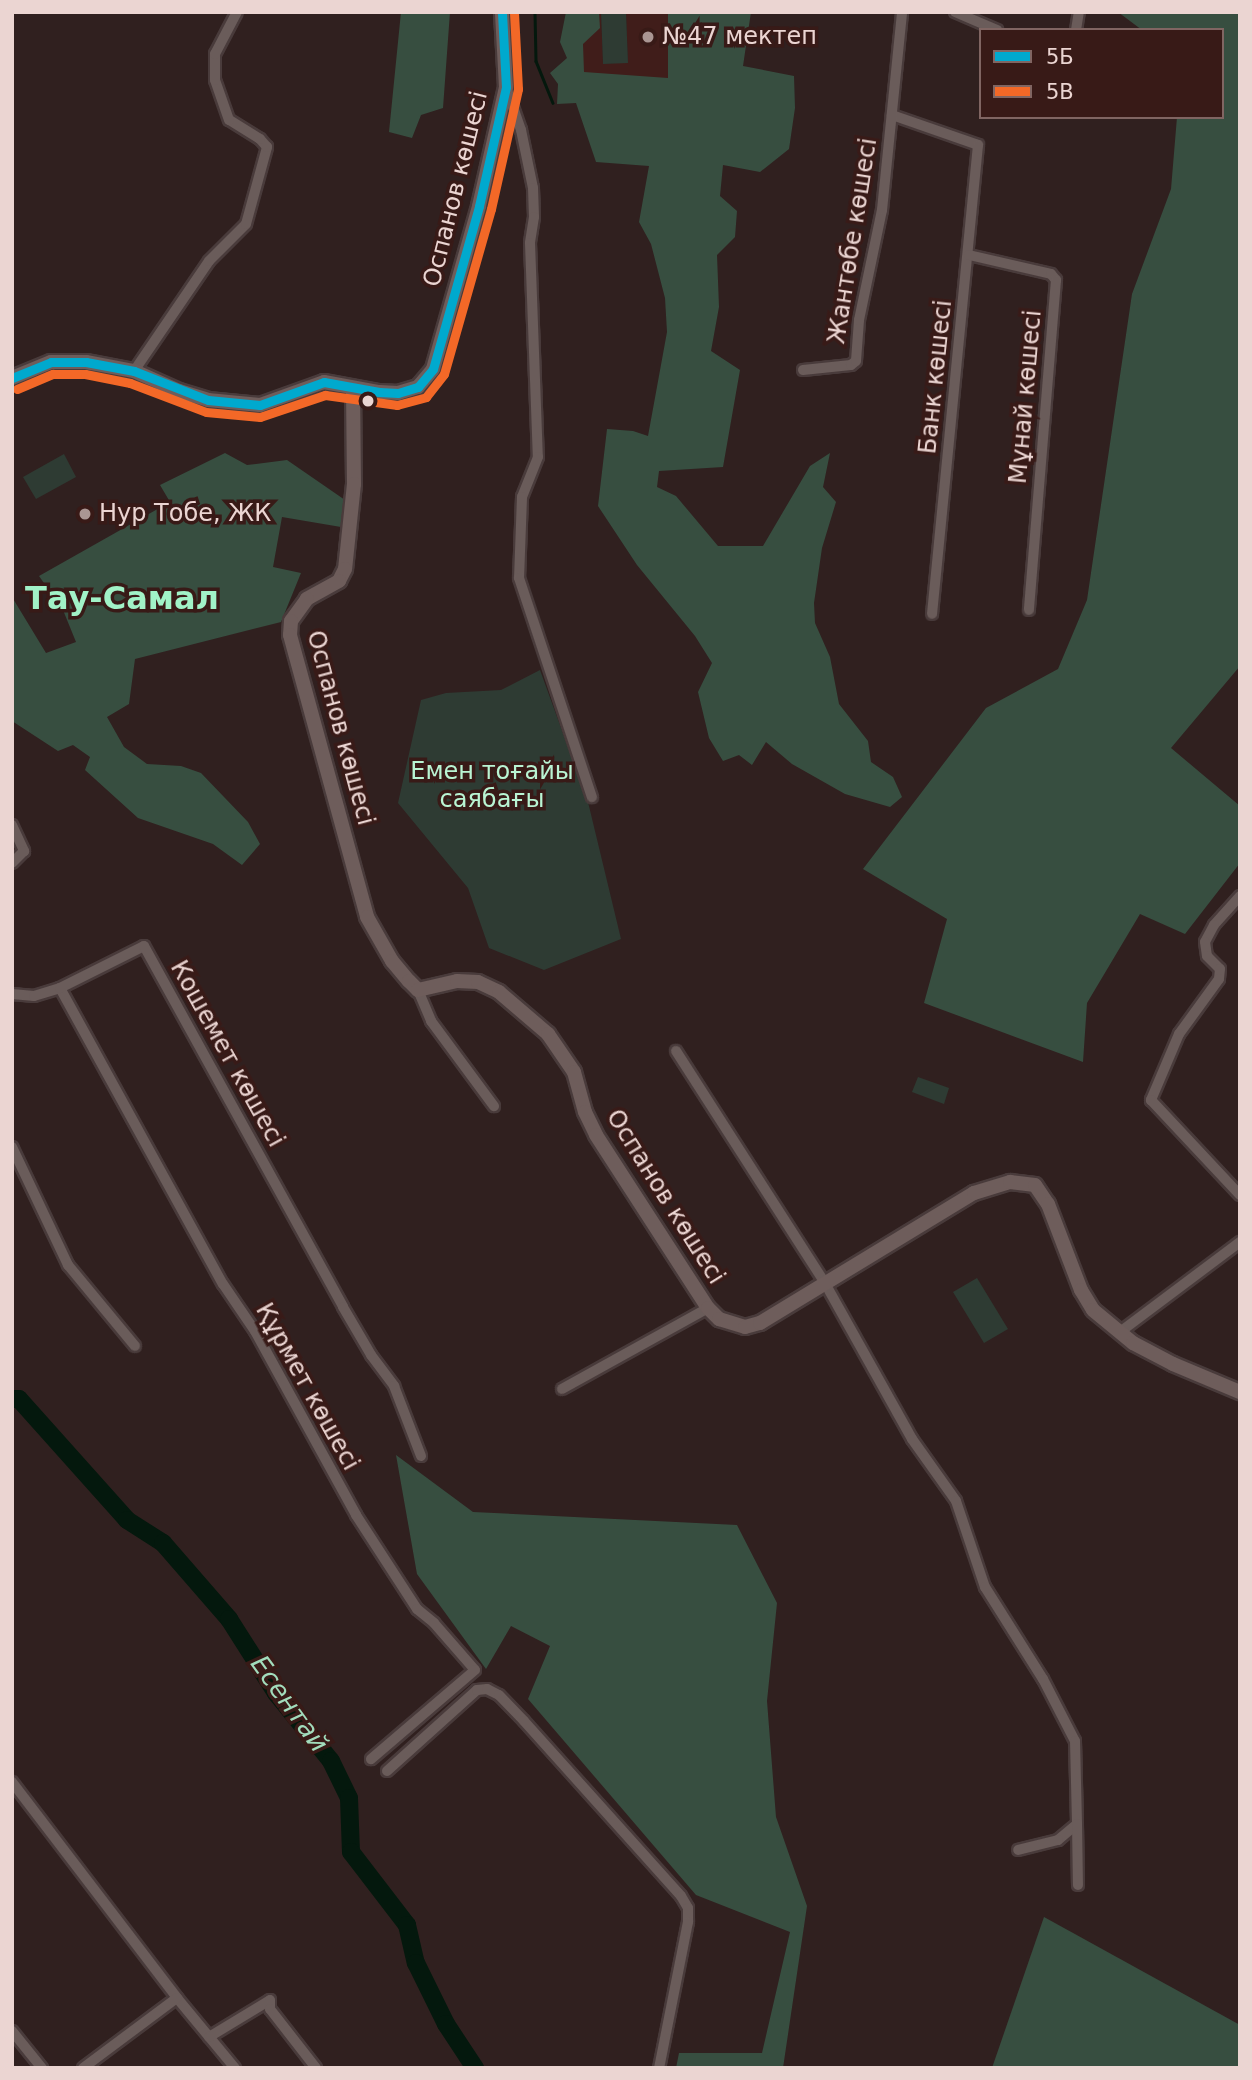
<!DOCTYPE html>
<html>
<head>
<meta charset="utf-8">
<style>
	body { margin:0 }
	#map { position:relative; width:1252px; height:2080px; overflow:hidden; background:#30201f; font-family:"DejaVu Sans",sans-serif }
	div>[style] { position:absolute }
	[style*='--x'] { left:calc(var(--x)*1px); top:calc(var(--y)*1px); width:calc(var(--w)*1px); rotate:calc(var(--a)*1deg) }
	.built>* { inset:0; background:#401d1a }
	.green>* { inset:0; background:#2e3b33 }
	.forest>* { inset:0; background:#374e40 }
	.stream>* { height:2.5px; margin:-1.25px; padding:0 1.25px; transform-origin:1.25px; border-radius:1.25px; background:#04180d }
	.river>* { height:18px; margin:-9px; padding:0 9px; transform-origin:9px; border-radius:9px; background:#04180d }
	.roads { filter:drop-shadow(2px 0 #493b3b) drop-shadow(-2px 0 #493b3b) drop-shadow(0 2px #493b3b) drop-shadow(0 -2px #493b3b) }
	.street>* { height:10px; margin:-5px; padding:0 5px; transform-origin:5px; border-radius:5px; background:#6a5c5a }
	.secondary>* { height:14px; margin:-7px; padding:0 7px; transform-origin:7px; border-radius:7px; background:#6e5d5b }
	.bus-1>* { height:9px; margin:-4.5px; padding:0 4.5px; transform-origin:4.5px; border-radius:4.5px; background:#00a9ce }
	.bus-2>* { height:9px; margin:-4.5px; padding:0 4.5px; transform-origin:4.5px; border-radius:4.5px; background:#f36827 }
	.dots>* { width:19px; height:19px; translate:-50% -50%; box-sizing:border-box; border:4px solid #381a17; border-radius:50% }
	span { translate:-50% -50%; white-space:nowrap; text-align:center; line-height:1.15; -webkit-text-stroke:7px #381a17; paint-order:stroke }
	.poi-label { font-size:24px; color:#ebd5d2 }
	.left { translate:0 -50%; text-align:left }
	.street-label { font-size:24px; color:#ebd5d2 }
	.park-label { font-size:24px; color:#b9f4d3 }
	.water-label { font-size:26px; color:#a2dcbc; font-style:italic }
	.district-label { font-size:32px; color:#a1f2c7; font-weight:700 }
	.frame { position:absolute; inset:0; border:14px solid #ebd5d2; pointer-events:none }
	.legend { position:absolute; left:979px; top:28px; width:245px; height:91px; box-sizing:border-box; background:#381a17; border:2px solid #806562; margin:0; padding:9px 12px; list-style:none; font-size:21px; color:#ebd5d2 }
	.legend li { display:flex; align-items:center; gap:14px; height:35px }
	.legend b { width:35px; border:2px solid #806562 }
</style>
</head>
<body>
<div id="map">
	<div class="built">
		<div style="clip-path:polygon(576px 12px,601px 12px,603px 64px,628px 62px,626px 12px,668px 12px,669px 102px,576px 103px)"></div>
	</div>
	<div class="green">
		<div style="clip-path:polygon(601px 12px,626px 12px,628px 63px,603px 64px)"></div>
		<div style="clip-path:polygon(64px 454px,76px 477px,36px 499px,23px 477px)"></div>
		<div style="clip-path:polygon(540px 670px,588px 802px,621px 939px,544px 970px,489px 948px,468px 888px,398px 803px,421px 700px,446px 693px,501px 690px)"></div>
		<div style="clip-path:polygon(918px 1077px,949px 1088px,944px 1104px,912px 1092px)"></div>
		<div style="clip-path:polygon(977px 1278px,1008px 1329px,984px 1343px,953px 1292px)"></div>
	</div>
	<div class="forest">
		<div style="clip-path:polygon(401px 12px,450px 12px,443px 108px,421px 115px,412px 138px,389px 132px)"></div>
		<div style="clip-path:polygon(566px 12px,599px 12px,600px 28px,583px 44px,584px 72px,668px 78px,668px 12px,751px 12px,743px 66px,794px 76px,795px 108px,789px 149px,760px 172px,723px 165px,720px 196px,737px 211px,735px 237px,717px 255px,719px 307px,711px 351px,740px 370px,723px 467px,659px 471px,657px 487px,676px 496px,718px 546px,763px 546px,810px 466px,830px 453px,823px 487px,836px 502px,822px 548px,814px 603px,815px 623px,830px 657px,839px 704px,868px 741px,871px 762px,893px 777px,902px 797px,890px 807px,845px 794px,792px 764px,766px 742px,752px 765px,739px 755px,723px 761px,709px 738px,698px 692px,712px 663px,695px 636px,637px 565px,598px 506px,607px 429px,633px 431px,648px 436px,667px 332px,665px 298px,651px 244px,639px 222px,649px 166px,596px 162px,576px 103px,557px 104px,558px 84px,550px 73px,567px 58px,560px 42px)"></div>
		<div style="clip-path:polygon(1118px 12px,1240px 12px,1240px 666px,1171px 748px,1240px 806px,1240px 863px,1185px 934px,1140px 914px,1087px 1003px,1083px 1062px,924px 1003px,947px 919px,863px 869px,986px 708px,1058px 669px,1087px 600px,1132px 294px,1171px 189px,1177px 117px,1222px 117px,1222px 30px,1142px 30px)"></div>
		<div style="clip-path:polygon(225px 453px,247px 465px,287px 460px,345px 500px,341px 527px,282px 517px,273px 567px,301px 573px,281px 622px,135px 659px,129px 704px,107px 717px,124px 747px,147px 764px,181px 766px,201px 773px,248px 822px,260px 844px,242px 865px,213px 844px,138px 818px,85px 770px,90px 757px,73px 745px,58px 751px,12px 721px,12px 597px,46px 653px,76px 642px,63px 610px,39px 576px,170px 502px,160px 485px)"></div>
		<div style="clip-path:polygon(396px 1455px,473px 1512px,737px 1525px,777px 1603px,767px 1701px,776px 1817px,807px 1906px,783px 2068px,676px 2068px,679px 2053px,762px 2053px,790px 1932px,696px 1895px,528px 1699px,550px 1646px,511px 1626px,486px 1669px,417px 1574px)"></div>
		<div style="clip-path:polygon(1044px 1917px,1240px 2025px,1240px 2068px,992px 2068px)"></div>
	</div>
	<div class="stream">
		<div style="--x:535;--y:12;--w:49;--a:88.8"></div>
		<div style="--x:536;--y:61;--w:45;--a:68"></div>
	</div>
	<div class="river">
		<div style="--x:12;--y:1399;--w:7;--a:0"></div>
		<div style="--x:19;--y:1399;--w:162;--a:48.2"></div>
		<div style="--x:127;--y:1520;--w:43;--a:32.6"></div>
		<div style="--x:163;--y:1543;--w:101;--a:49"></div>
		<div style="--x:229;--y:1619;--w:88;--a:57.6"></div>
		<div style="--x:276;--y:1693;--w:87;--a:51"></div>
		<div style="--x:331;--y:1761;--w:41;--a:64.1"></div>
		<div style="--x:349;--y:1798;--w:54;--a:87.9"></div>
		<div style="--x:351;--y:1852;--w:92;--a:52.5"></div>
		<div style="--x:407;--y:1925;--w:39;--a:77"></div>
		<div style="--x:416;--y:1963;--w:68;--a:63.8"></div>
		<div style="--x:446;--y:2024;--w:53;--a:56.6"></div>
	</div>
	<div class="roads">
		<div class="street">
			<div style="--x:955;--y:12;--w:46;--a:23.2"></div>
			<div style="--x:1076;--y:30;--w:18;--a:-81"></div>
			<div style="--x:506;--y:87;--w:46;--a:70.8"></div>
			<div style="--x:521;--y:130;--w:59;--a:78.3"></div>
			<div style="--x:533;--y:188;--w:29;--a:88"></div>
			<div style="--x:534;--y:217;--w:26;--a:99"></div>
			<div style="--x:530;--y:243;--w:214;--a:87.9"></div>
			<div style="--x:538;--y:457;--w:43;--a:111.8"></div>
			<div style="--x:522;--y:497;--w:81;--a:92.1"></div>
			<div style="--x:519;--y:578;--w:231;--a:71.6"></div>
			<div style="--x:892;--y:115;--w:91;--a:19.2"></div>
			<div style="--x:978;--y:145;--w:471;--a:95.6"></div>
			<div style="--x:969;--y:255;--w:84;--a:13"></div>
			<div style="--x:1051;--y:274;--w:8;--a:50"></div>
			<div style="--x:1056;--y:280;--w:331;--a:94.7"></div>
			<div style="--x:803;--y:370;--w:48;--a:-5.9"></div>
			<div style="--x:851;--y:365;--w:6;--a:-39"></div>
			<div style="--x:856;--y:361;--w:41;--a:-85.8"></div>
			<div style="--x:859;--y:320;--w:112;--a:-78.2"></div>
			<div style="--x:882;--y:210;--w:199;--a:-84.2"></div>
			<div style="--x:134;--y:371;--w:133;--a:-55.7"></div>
			<div style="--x:209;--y:261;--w:52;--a:-45"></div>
			<div style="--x:246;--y:224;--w:80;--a:-74.7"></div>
			<div style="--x:267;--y:147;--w:11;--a:-131"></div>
			<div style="--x:260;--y:139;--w:36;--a:-148"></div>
			<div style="--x:229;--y:120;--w:42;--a:-109.3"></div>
			<div style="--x:215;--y:80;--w:26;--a:-90"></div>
			<div style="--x:215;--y:54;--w:47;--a:-62.4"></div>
			<div style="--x:12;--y:825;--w:29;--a:65"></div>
			<div style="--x:24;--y:851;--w:17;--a:135"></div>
			<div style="--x:1240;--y:896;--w:39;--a:132"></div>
			<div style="--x:1214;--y:925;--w:19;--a:118"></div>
			<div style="--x:1205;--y:942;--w:14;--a:82"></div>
			<div style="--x:1207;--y:956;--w:18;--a:45"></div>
			<div style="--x:1220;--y:969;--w:10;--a:96"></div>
			<div style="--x:1219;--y:979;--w:68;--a:126"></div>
			<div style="--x:1179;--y:1034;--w:72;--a:113"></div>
			<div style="--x:1151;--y:1100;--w:130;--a:46.9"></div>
			<div style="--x:60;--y:988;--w:338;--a:61.2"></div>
			<div style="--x:223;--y:1284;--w:57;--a:55.8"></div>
			<div style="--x:255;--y:1331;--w:210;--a:61.2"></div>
			<div style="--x:356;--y:1515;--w:112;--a:57"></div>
			<div style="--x:417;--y:1609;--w:22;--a:39"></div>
			<div style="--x:434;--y:1623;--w:62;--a:48.9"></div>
			<div style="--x:475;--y:1670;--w:137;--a:139.4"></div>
			<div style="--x:418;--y:990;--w:34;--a:67"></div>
			<div style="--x:431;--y:1021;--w:106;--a:53.5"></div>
			<div style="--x:12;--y:994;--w:22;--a:5"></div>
			<div style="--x:34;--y:996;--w:27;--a:-17"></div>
			<div style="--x:60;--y:988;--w:94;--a:-26.6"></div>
			<div style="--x:144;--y:946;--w:412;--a:61.1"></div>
			<div style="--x:343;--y:1307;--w:56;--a:59.7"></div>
			<div style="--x:371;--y:1355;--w:39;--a:53"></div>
			<div style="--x:394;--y:1386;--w:75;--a:68.9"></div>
			<div style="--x:676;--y:1051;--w:278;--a:57.3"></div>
			<div style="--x:826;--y:1285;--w:176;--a:60.8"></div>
			<div style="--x:912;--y:1439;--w:76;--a:54.6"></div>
			<div style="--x:956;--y:1501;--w:91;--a:71.4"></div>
			<div style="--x:985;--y:1587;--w:109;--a:57.8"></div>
			<div style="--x:1043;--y:1679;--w:70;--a:62.7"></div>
			<div style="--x:1075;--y:1741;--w:83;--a:88.6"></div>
			<div style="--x:1077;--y:1824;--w:25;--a:140"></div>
			<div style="--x:1058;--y:1840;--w:41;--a:166"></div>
			<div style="--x:12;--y:1147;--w:131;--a:64.6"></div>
			<div style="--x:68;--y:1265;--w:105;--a:50.4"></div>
			<div style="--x:1120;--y:1332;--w:150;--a:-36.9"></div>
			<div style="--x:562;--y:1389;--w:167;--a:-29"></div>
			<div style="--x:387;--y:1771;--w:121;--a:-42"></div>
			<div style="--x:477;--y:1690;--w:10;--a:-6"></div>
			<div style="--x:487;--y:1689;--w:13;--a:27"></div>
			<div style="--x:499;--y:1695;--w:36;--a:46"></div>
			<div style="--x:524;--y:1721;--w:235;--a:48.1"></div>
			<div style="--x:681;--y:1896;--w:14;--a:60"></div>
			<div style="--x:688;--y:1908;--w:14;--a:90"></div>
			<div style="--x:688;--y:1922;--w:149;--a:101.2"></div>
			<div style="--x:12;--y:1782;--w:272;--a:52.6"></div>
			<div style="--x:177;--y:1998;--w:91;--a:50.4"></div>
			<div style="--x:1077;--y:1824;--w:61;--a:89.1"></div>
			<div style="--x:12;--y:2031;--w:48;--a:51"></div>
			<div style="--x:209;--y:2037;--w:71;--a:-31.2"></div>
			<div style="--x:270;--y:2000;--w:9;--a:90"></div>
			<div style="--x:270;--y:2009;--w:75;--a:52.1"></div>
			<div style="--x:83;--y:2068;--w:117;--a:-36.7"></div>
		</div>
		<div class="secondary">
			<div style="--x:12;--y:378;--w:42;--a:-22.3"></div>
			<div style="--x:51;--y:362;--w:35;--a:0"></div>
			<div style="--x:86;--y:362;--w:49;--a:10.6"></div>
			<div style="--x:134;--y:371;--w:49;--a:24"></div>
			<div style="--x:179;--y:391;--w:30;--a:17"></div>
			<div style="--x:208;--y:400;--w:52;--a:5.5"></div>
			<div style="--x:260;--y:405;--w:68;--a:-19.8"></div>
			<div style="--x:324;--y:382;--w:56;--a:10.3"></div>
			<div style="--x:379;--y:392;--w:19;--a:3"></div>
			<div style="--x:398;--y:393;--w:21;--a:-17"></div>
			<div style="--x:418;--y:387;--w:23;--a:-50"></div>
			<div style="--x:433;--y:369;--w:169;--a:-74.2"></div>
			<div style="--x:479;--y:206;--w:122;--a:-77.2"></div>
			<div style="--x:506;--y:87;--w:75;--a:-93.1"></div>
			<div style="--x:353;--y:388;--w:96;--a:89.4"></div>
			<div style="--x:354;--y:484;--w:85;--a:96"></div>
			<div style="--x:345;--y:569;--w:13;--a:117"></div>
			<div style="--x:339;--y:581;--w:37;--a:151"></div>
			<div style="--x:307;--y:599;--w:27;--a:126"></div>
			<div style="--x:291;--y:621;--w:14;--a:94"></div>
			<div style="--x:290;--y:635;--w:292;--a:74.7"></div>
			<div style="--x:367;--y:917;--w:51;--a:60.4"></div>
			<div style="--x:392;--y:961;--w:26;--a:50"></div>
			<div style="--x:409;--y:981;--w:13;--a:45"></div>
			<div style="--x:418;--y:990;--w:40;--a:-13"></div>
			<div style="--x:457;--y:981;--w:21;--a:3"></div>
			<div style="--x:478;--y:982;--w:23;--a:25"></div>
			<div style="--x:499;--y:992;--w:65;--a:40.6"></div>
			<div style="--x:548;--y:1034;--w:46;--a:55.6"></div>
			<div style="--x:574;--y:1072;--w:41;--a:74.6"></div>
			<div style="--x:585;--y:1112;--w:25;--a:64"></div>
			<div style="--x:596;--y:1135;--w:206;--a:57.1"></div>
			<div style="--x:708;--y:1308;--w:16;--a:45"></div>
			<div style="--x:719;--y:1319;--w:27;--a:17"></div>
			<div style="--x:745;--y:1327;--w:16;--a:-15"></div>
			<div style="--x:760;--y:1323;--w:250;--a:-31.3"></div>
			<div style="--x:974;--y:1193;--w:38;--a:-17"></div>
			<div style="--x:1010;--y:1182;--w:25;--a:7"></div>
			<div style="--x:1035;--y:1185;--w:23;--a:56"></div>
			<div style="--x:1048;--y:1204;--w:92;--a:69"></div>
			<div style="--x:1081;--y:1290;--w:23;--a:59"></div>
			<div style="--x:1093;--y:1310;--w:52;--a:39.5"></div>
			<div style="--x:1133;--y:1343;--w:45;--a:27.7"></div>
			<div style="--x:1173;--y:1364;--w:73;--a:22.7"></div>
		</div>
	</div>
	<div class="bus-1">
		<div style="--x:12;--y:378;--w:42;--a:-22.3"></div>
		<div style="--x:51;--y:362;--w:35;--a:0"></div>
		<div style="--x:86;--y:362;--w:49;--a:10.6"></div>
		<div style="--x:134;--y:371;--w:79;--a:21.4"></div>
		<div style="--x:208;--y:400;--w:52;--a:5.5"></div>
		<div style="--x:260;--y:405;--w:68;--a:-19.8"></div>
		<div style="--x:324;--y:382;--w:56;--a:10.3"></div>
		<div style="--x:379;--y:392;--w:19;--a:3"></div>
		<div style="--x:398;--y:393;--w:21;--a:-17"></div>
		<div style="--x:418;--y:387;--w:23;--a:-50"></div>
		<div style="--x:433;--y:369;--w:169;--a:-74.2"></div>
		<div style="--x:479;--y:206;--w:122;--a:-77.2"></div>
		<div style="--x:506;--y:87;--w:75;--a:-93.1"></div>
	</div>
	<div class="bus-2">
		<div style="--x:17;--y:389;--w:39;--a:-23"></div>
		<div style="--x:53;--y:374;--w:32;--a:0"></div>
		<div style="--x:85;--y:374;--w:46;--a:11.3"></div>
		<div style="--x:130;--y:383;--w:81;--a:20.9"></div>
		<div style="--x:206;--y:412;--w:54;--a:5.3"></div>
		<div style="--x:260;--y:417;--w:69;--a:-18.7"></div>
		<div style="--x:325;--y:395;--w:73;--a:7.9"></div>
		<div style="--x:397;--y:405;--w:30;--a:-15"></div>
		<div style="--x:426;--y:397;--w:29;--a:-52"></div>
		<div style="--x:444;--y:374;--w:172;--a:-74.1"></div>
		<div style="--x:491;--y:209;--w:123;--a:-77.3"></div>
		<div style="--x:518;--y:89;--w:77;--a:-93"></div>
	</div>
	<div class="dots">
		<div style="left:648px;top:37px;background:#aa9693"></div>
		<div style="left:368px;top:401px;background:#ebd5d2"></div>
		<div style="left:85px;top:514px;background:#aa9693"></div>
	</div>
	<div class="poi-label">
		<span class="left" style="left:662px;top:37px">№47 мектеп</span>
		<span class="left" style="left:99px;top:514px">Нур Тобе, ЖК</span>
	</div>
	<div class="street-label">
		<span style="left:456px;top:189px;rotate:-76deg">Оспанов көшесі</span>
		<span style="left:853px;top:241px;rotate:-81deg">Жантөбе көшесі</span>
		<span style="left:936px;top:377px;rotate:-84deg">Банк көшесі</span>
		<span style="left:1026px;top:397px;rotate:-85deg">Мұнай көшесі</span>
		<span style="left:340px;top:728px;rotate:75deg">Оспанов көшесі</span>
		<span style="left:227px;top:1054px;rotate:61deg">Кошемет көшесі</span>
		<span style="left:665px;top:1197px;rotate:58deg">Оспанов көшесі</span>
		<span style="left:307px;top:1387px;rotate:61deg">Құрмет көшесі</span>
	</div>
	<div class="park-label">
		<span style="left:492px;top:786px">Емен тоғайы<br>саябағы</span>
	</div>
	<div class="water-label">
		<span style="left:289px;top:1704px;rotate:54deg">Есентай</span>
	</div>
	<div class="district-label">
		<span style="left:122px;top:598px">Тау-Самал</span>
	</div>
	<div class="frame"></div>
	<ul class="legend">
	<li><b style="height:9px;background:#00a9ce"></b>5Б</li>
	<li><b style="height:9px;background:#f36827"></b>5В</li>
	</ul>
</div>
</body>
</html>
